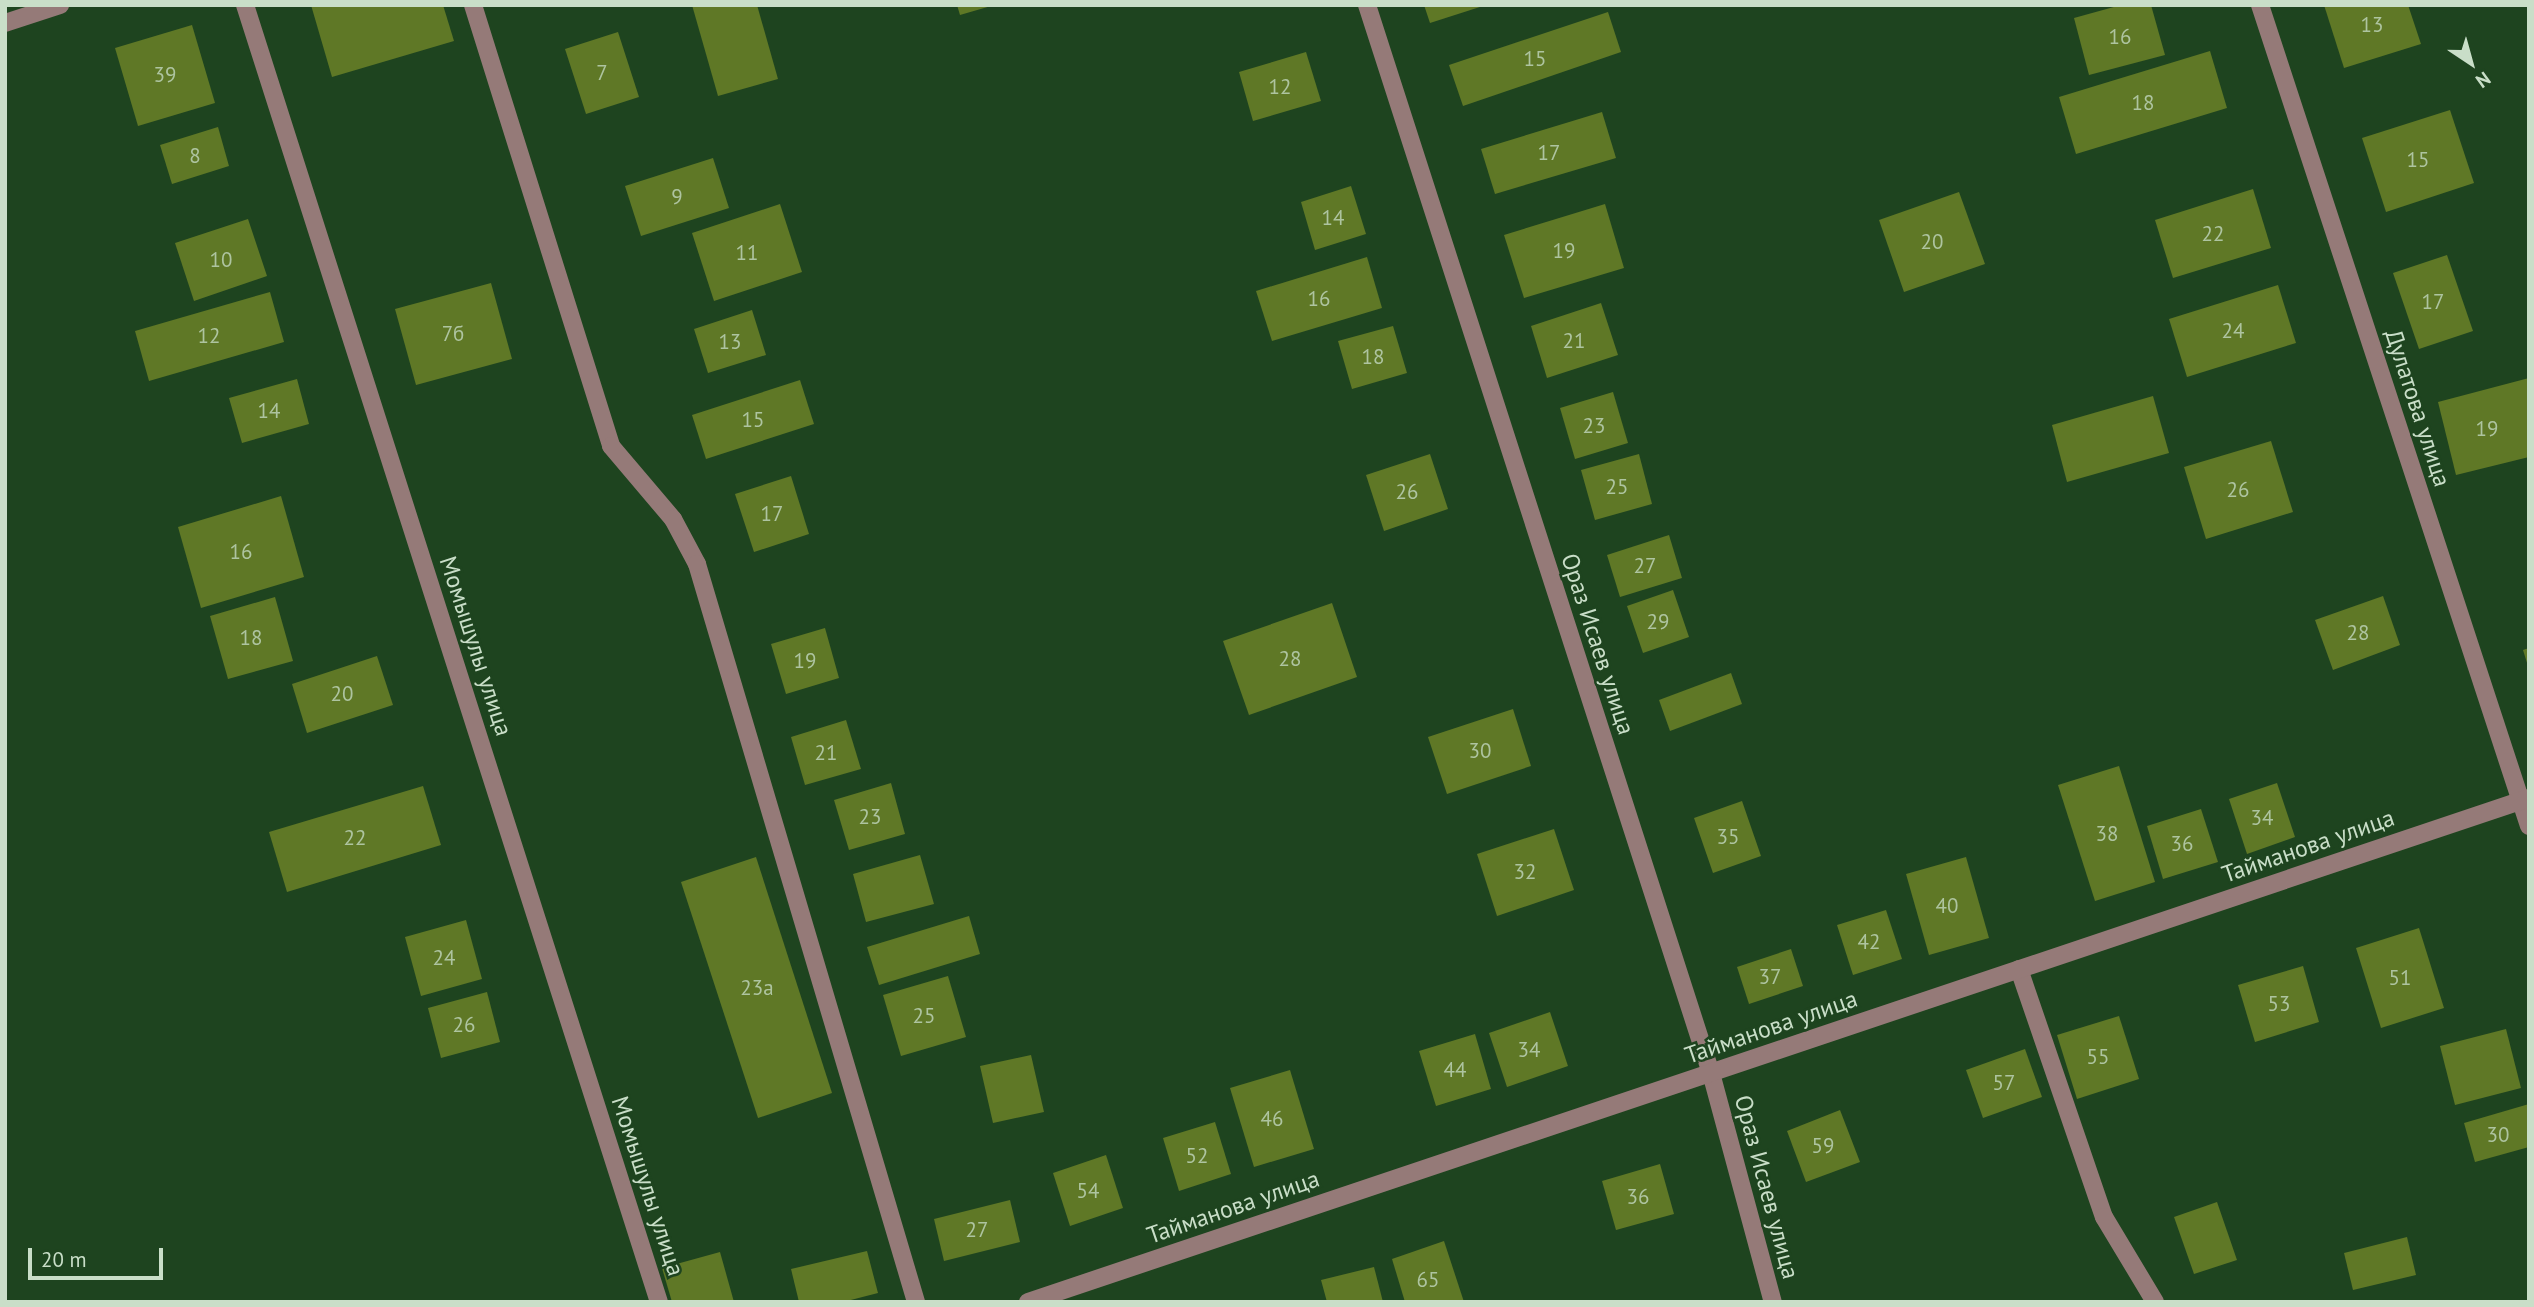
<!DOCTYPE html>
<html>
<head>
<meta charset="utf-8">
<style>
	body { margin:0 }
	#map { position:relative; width:2534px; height:1307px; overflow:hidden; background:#1e441f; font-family:"PT Sans",sans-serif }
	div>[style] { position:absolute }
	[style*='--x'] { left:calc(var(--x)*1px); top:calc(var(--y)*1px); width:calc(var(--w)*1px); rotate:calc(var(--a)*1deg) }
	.building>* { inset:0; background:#5f7826 }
	.minor>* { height:18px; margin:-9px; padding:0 9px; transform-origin:9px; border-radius:9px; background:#957a78 }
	span { translate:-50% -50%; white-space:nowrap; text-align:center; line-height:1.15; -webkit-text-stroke:5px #1e441f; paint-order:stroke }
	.number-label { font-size:21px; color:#aec4a0 }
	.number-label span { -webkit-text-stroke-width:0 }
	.street-label { font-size:24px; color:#c9dec8 }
	.frame { position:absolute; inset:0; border:7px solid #c9dec8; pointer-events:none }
	.north { position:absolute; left:2436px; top:28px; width:70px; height:70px; -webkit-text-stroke:5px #1e441f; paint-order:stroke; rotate:144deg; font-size:19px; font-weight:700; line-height:28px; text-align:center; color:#c9dec8 }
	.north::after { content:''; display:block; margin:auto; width:24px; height:32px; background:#c9dec8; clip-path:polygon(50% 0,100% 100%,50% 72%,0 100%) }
	.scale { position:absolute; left:28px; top:1248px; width:135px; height:32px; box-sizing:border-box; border:4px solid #c9dec8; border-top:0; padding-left:9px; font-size:21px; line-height:24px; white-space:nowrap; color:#c9dec8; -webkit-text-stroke:5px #1e441f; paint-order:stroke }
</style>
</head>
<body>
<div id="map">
	<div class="building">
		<div style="clip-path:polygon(311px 5px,443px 5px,454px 41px,332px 77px)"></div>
		<div style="clip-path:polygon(692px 5px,757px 5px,778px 79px,718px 96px)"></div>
		<div style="clip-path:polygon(957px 5px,991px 5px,991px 6px,960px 15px)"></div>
		<div style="clip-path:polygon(1424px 5px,1483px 5px,1483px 6px,1430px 23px)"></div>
		<div style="clip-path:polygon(2121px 5px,2151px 5px,2165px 55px,2089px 75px,2074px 18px)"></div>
		<div style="clip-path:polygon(2324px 5px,2408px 5px,2421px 44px,2344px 68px)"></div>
		<div style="clip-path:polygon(1608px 12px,1621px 52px,1463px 106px,1449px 65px)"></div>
		<div style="clip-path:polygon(192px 25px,215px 103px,138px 126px,115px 48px)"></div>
		<div style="clip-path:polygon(618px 32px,639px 97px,586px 114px,565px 49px)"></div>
		<div style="clip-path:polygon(2210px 51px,2227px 108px,2076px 154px,2059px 97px)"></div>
		<div style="clip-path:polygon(1306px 52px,1321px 101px,1253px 121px,1239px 72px)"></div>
		<div style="clip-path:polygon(2450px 110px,2474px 183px,2386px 212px,2362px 138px)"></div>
		<div style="clip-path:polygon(1602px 112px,1616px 158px,1495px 194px,1481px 149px)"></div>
		<div style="clip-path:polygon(218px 127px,229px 166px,172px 184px,160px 145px)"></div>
		<div style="clip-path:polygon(713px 158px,729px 208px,641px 236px,625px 186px)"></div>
		<div style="clip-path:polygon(1351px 186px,1366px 234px,1315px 250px,1301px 202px)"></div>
		<div style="clip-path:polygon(2253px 189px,2271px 248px,2173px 278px,2155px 220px)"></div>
		<div style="clip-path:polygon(1959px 192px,1985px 264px,1904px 292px,1879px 220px)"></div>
		<div style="clip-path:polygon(780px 204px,802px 272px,714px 301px,692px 233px)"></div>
		<div style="clip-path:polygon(1605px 204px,1624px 268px,1524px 298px,1504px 235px)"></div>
		<div style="clip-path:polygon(248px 219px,267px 276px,194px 301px,175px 243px)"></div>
		<div style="clip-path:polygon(2447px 255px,2473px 331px,2419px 349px,2393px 273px)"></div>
		<div style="clip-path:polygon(1367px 257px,1382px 308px,1272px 341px,1256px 291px)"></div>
		<div style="clip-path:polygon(491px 283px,512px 359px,416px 385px,395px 309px)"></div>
		<div style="clip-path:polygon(2278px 285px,2296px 343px,2187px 377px,2169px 319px)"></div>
		<div style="clip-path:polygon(270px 292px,284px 342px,149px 381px,135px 331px)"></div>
		<div style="clip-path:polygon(1601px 303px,1618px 355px,1547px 378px,1531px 326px)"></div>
		<div style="clip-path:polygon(752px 310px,766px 355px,708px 373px,694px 329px)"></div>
		<div style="clip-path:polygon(1393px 326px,1407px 373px,1352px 389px,1338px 341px)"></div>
		<div style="clip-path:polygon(2529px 378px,2529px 457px,2456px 475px,2438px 402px)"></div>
		<div style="clip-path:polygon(297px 379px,309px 424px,242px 443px,229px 398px)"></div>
		<div style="clip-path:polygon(800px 380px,814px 424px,706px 459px,692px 415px)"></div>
		<div style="clip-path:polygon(1613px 392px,1628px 443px,1575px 459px,1560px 408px)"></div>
		<div style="clip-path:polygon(2153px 396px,2169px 453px,2067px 482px,2052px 425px)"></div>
		<div style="clip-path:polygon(2271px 441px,2293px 512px,2206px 539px,2184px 467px)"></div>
		<div style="clip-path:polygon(1430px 454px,1448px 509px,1384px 531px,1366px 475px)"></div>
		<div style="clip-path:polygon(1639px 454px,1652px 504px,1595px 520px,1581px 470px)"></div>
		<div style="clip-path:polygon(791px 476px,809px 534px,754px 552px,735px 494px)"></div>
		<div style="clip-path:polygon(281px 496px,304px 577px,201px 608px,178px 527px)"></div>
		<div style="clip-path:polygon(1669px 535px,1682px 578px,1620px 597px,1607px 555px)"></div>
		<div style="clip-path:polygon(1673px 590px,1689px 637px,1643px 653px,1627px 606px)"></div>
		<div style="clip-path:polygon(2383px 596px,2400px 645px,2333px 670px,2315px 620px)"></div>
		<div style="clip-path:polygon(275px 597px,293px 661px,228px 679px,210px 616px)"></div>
		<div style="clip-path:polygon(1332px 603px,1357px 677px,1249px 715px,1223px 641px)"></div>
		<div style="clip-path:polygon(825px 628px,839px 678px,786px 694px,771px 644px)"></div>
		<div style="clip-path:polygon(2529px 648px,2529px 665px,2528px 666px,2523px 650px)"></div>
		<div style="clip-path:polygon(377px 656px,393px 705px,307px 733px,292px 684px)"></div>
		<div style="clip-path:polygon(1731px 673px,1742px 704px,1670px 731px,1659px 700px)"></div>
		<div style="clip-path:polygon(1513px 709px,1531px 766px,1447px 794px,1428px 737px)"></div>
		<div style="clip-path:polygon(846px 720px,861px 769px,805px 785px,791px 737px)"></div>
		<div style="clip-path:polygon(2119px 766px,2155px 882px,2095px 901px,2058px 785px)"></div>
		<div style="clip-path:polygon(891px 783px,905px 834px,849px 850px,834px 800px)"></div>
		<div style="clip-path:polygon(2277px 783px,2295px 837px,2247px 854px,2229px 799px)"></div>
		<div style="clip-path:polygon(423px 786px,441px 845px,287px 892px,269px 832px)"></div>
		<div style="clip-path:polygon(1742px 801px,1761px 856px,1713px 873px,1694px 818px)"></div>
		<div style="clip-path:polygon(2201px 809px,2218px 862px,2163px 879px,2147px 826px)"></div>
		<div style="clip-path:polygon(1554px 829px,1574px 890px,1497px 916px,1477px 854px)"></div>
		<div style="clip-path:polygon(920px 855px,934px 904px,866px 922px,853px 874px)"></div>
		<div style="clip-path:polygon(756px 857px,832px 1093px,758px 1118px,681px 882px)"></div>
		<div style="clip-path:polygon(1966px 857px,1989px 938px,1929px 955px,1906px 874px)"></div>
		<div style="clip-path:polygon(1886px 910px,1902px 959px,1853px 975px,1837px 925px)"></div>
		<div style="clip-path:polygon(969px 916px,980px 954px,879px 985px,867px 947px)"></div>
		<div style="clip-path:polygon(466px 920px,482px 979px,421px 996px,405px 937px)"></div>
		<div style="clip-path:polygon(2419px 928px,2444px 1008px,2381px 1028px,2356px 948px)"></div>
		<div style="clip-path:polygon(1791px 949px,1803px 986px,1749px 1004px,1737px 967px)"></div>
		<div style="clip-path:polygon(2303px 966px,2319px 1022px,2255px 1042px,2238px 985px)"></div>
		<div style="clip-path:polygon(948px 976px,966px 1037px,901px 1056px,883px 995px)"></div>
		<div style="clip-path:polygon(487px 992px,500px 1042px,441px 1058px,428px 1008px)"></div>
		<div style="clip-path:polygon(1550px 1012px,1568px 1066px,1507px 1087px,1489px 1033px)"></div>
		<div style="clip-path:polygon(2119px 1016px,2139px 1079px,2077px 1099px,2057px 1035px)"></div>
		<div style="clip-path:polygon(2506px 1029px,2521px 1088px,2455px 1105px,2440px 1046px)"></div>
		<div style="clip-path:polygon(1475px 1034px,1491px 1089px,1436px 1106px,1419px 1051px)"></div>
		<div style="clip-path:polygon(2025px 1049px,2042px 1097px,1983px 1118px,1966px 1070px)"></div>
		<div style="clip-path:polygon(1031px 1055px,1044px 1112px,993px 1123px,980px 1066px)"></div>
		<div style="clip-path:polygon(1290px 1070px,1314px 1149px,1254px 1167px,1230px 1088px)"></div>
		<div style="clip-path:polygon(2529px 1104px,2529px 1147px,2475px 1162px,2464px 1123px)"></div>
		<div style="clip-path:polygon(1840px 1110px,1860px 1162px,1806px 1182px,1787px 1131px)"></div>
		<div style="clip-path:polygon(1215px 1122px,1231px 1174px,1179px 1191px,1163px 1138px)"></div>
		<div style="clip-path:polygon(1106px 1155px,1123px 1208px,1070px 1226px,1053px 1173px)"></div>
		<div style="clip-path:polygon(1660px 1164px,1674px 1214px,1616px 1230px,1602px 1181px)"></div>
		<div style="clip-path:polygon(1010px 1200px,1020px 1242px,944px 1261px,934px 1219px)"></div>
		<div style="clip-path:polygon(2217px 1202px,2237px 1260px,2194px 1274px,2174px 1217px)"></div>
		<div style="clip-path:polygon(2407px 1237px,2416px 1275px,2353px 1290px,2344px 1253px)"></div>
		<div style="clip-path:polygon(1444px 1241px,1464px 1302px,1405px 1302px,1392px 1259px)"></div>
		<div style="clip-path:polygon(867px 1251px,878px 1293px,843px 1302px,799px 1302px,791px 1269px)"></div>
		<div style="clip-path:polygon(720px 1252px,734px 1302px,672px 1302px,662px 1268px)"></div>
		<div style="clip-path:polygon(1374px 1267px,1383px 1302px,1327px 1302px,1321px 1280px)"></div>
	</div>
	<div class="minor">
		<div style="--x:245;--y:5;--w:1361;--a:72.3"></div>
		<div style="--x:473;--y:5;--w:462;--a:72.6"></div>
		<div style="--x:611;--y:446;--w:96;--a:49.7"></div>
		<div style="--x:673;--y:519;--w:51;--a:61.9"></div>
		<div style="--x:697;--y:564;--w:770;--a:73.47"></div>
		<div style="--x:1367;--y:5;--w:1122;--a:72.15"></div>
		<div style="--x:1711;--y:1073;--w:237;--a:74.9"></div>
		<div style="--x:2260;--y:5;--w:864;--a:71.86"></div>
		<div style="--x:5;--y:23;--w:58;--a:-18.1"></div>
		<div style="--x:2019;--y:969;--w:262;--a:71.1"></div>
		<div style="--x:2104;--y:1217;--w:99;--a:59"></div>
		<div style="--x:1028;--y:1302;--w:1583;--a:-18.56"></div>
	</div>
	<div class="number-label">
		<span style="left:2372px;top:25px">13</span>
		<span style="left:2120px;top:37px">16</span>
		<span style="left:1535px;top:59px">15</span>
		<span style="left:602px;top:73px">7</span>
		<span style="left:165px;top:75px">39</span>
		<span style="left:1280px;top:87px">12</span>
		<span style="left:2143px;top:103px">18</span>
		<span style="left:1549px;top:153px">17</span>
		<span style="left:195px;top:156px">8</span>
		<span style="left:2418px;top:160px">15</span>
		<span style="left:677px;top:197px">9</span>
		<span style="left:1333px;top:218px">14</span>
		<span style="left:2213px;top:234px">22</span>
		<span style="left:1932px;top:242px">20</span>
		<span style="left:1564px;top:251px">19</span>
		<span style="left:747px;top:253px">11</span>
		<span style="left:221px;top:260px">10</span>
		<span style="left:1319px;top:299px">16</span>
		<span style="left:2433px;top:302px">17</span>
		<span style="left:2233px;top:331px">24</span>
		<span style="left:453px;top:334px">7б</span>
		<span style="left:209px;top:336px">12</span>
		<span style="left:1574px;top:341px">21</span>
		<span style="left:730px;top:342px">13</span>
		<span style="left:1373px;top:357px">18</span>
		<span style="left:269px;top:411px">14</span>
		<span style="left:753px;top:420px">15</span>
		<span style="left:1594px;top:426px">23</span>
		<span style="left:2487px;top:429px">19</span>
		<span style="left:1617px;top:487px">25</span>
		<span style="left:2238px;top:490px">26</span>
		<span style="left:1407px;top:492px">26</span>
		<span style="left:772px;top:514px">17</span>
		<span style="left:241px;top:552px">16</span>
		<span style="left:1645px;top:566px">27</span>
		<span style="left:1658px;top:622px">29</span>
		<span style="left:2358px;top:633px">28</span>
		<span style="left:251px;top:638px">18</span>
		<span style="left:1290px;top:659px">28</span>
		<span style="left:805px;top:661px">19</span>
		<span style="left:342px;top:694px">20</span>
		<span style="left:1480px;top:751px">30</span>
		<span style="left:826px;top:753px">21</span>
		<span style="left:870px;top:817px">23</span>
		<span style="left:2262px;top:818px">34</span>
		<span style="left:2107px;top:834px">38</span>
		<span style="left:1728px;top:837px">35</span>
		<span style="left:355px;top:838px">22</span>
		<span style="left:2182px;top:844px">36</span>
		<span style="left:1525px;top:872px">32</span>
		<span style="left:1947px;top:906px">40</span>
		<span style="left:1869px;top:942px">42</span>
		<span style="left:444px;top:958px">24</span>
		<span style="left:1770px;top:977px">37</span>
		<span style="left:2400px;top:978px">51</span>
		<span style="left:757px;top:988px">23а</span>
		<span style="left:2279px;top:1004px">53</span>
		<span style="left:924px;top:1016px">25</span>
		<span style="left:464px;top:1025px">26</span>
		<span style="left:1529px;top:1050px">34</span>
		<span style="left:2098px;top:1057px">55</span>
		<span style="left:1455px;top:1070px">44</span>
		<span style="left:2004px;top:1083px">57</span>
		<span style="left:1272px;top:1119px">46</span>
		<span style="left:2498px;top:1135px">30</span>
		<span style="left:1823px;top:1146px">59</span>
		<span style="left:1197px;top:1156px">52</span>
		<span style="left:1088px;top:1191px">54</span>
		<span style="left:1638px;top:1197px">36</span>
		<span style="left:977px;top:1230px">27</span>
		<span style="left:1428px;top:1280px">65</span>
	</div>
	<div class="street-label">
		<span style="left:2418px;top:408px;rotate:72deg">Дулатова улица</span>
		<span style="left:1598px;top:644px;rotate:72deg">Ораз Исаев улица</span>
		<span style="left:476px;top:646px;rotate:72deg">Момышулы улица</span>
		<span style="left:2308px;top:846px;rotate:-19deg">Тайманова улица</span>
		<span style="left:1771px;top:1027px;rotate:-19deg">Тайманова улица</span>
		<span style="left:648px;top:1186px;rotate:72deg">Момышулы улица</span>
		<span style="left:1767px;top:1187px;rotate:75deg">Ораз Исаев улица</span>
		<span style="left:1233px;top:1207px;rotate:-19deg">Тайманова улица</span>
	</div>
	<div class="frame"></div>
	<div class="north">N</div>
	<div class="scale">20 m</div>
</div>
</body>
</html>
